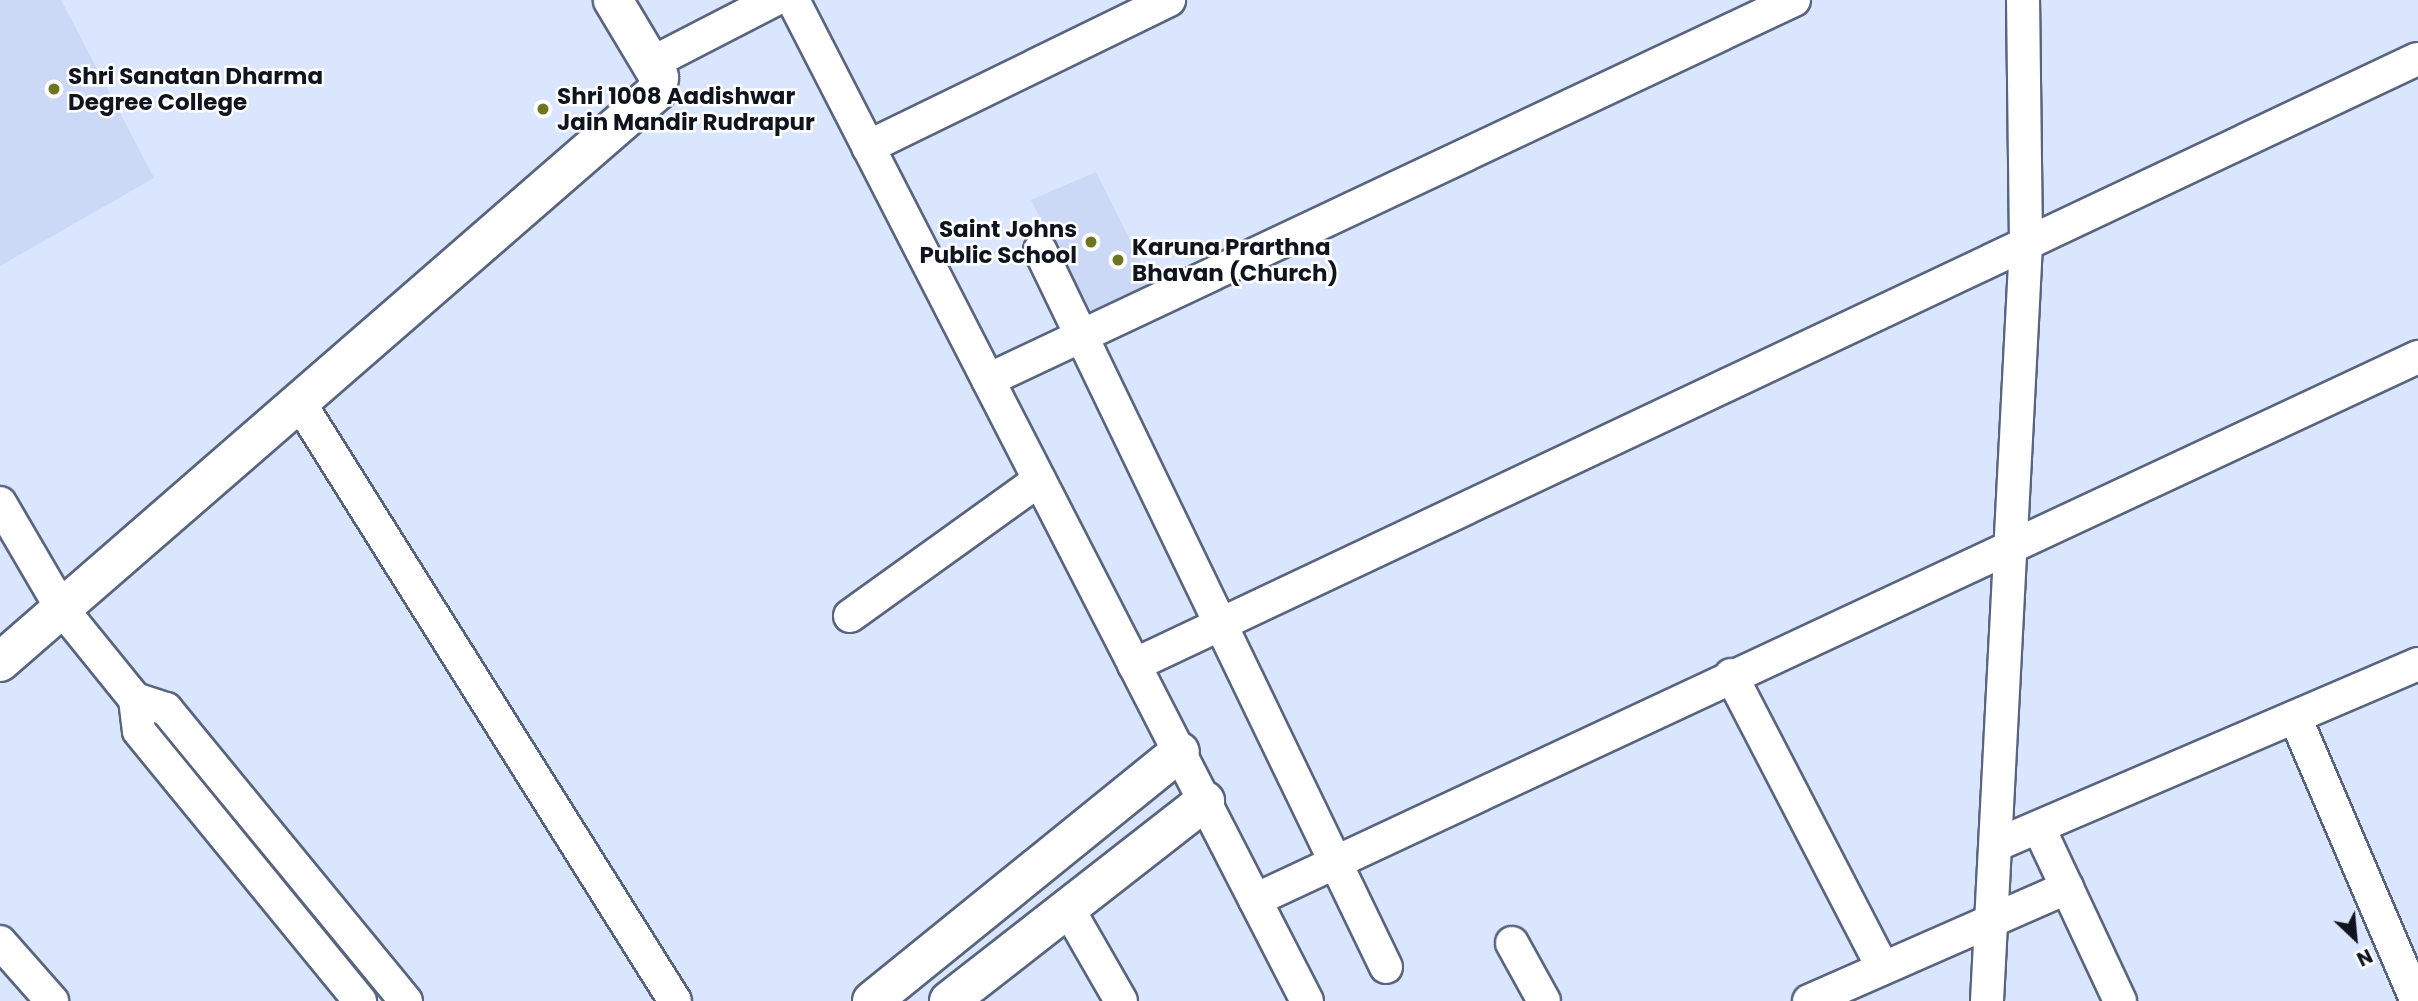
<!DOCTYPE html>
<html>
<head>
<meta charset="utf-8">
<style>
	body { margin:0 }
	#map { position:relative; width:2418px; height:1001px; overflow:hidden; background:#dae5fe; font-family:Poppins,sans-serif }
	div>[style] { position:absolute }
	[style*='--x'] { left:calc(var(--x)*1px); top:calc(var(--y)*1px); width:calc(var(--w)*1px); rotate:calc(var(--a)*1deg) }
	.built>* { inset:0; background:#cbd9f7 }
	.roads { filter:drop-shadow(2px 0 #59657f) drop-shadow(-2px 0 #59657f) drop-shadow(0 2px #59657f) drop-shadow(0 -2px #59657f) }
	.street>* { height:32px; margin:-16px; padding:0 16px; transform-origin:16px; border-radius:16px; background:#fff }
	.secondary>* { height:38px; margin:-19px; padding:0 19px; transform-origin:19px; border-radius:19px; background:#fff }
	.dots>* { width:19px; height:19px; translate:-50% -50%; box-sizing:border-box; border:4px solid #fff; border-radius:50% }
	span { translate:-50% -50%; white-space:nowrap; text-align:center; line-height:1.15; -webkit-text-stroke:5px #fff; paint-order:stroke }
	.poi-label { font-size:23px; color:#10141f; font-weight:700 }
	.left { translate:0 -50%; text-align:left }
	.right { translate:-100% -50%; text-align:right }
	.north { position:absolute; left:2320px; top:903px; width:70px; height:70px; -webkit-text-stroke:5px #fff; paint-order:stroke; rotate:154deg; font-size:19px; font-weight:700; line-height:28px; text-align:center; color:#10141f }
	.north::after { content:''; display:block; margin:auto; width:24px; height:32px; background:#10141f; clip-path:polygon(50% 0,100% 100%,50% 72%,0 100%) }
</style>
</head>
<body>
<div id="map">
	<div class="built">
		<div style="clip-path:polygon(0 0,61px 0,154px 178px,0 266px)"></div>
		<div style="clip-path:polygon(1096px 172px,1152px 284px,1087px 313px,1031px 200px)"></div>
	</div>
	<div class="roads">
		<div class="street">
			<div style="--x:793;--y:0;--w:1125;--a:62.82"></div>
			<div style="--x:652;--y:63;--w:137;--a:-27.3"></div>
			<div style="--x:868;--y:147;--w:335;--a:-26"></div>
			<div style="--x:1040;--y:250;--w:796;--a:64.24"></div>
			<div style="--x:988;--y:380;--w:891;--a:-25.24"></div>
			<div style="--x:299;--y:402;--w:707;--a:57.88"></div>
			<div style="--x:0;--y:503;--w:123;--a:59.7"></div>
			<div style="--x:62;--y:609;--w:116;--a:51"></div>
			<div style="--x:135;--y:699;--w:32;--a:83"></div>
			<div style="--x:139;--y:731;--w:349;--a:50.7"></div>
			<div style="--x:850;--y:616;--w:233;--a:-35.7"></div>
			<div style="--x:1134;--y:665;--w:1419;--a:-25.28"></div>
			<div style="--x:1731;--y:675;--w:330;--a:62.6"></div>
			<div style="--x:135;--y:699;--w:33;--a:18"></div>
			<div style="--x:166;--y:709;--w:378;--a:50.6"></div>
			<div style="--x:2295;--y:717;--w:309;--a:66.8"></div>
			<div style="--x:2039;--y:828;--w:191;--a:64.9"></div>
			<div style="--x:1998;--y:844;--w:457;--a:-23.2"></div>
			<div style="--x:1255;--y:900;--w:1284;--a:-25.03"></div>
			<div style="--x:1067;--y:907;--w:108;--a:60.1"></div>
			<div style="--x:0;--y:942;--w:79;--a:48.6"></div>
			<div style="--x:1512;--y:943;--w:66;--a:61.1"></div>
			<div style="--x:1809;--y:1001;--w:282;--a:-23.7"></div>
			<div style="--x:1987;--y:1001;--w:759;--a:-87.05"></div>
			<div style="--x:2026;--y:243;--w:243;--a:-90.7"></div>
		</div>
		<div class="secondary">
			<div style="--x:0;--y:662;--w:870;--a:-40.99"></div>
			<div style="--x:657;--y:91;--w:14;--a:-82"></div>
			<div style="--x:659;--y:77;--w:90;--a:-120.9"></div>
			<div style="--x:872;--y:1001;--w:396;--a:-39"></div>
			<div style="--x:949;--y:1001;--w:325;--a:-38"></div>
		</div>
	</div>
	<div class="dots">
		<div style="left:54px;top:89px;background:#6b7620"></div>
		<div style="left:543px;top:109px;background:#6b7620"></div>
		<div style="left:1091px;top:242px;background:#6b7620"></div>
		<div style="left:1118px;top:260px;background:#6b7620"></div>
	</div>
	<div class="poi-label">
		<span class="left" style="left:68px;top:89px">Shri Sanatan Dharma<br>Degree College</span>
		<span class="left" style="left:557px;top:109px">Shri 1008 Aadishwar<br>Jain Mandir Rudrapur</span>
		<span class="right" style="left:1077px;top:242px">Saint Johns<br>Public School</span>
		<span class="left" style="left:1132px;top:260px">Karuna Prarthna<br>Bhavan (Church)</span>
	</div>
	<div class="north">N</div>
</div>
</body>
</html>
